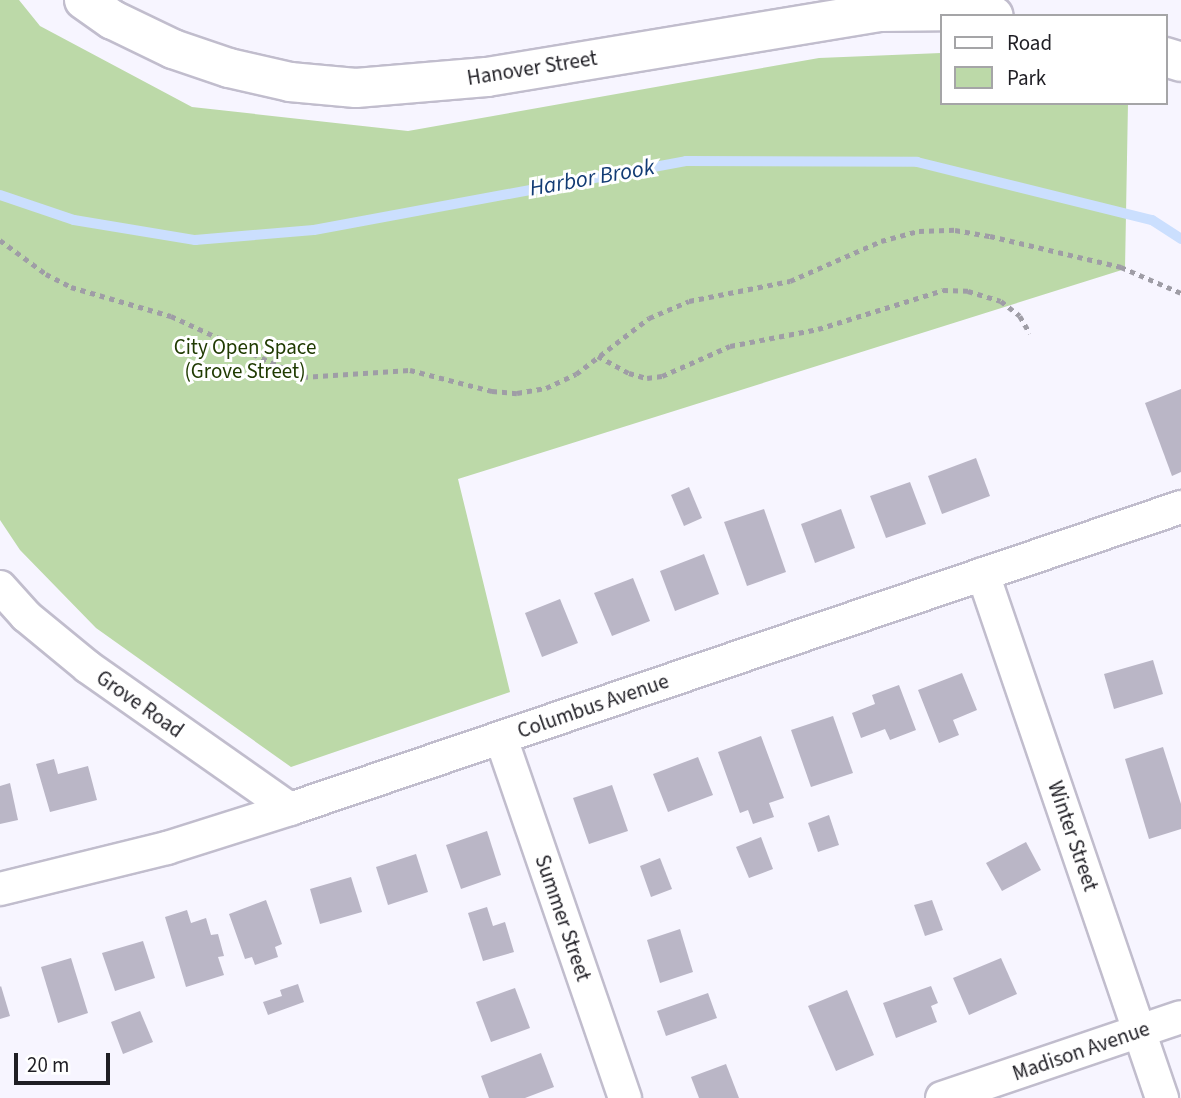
<!DOCTYPE html>
<html>
<head>
<meta charset="utf-8">
<style>
	body { margin:0 }
	#map { position:relative; width:1181px; height:1098px; overflow:hidden; background:#f7f5ff; font-family:"Source Sans 3",sans-serif }
	div>[style] { position:absolute }
	[style*='--x'] { left:calc(var(--x)*1px); top:calc(var(--y)*1px); width:calc(var(--w)*1px); rotate:calc(var(--a)*1deg) }
	.green>* { inset:0; background:#bcd9a8 }
	.stream>* { height:10px; margin:-5px; padding:0 5px; transform-origin:5px; border-radius:5px; background:#cbdffe }
	.building>* { inset:0; background:#bab6c6 }
	.path>* { height:4.5px; margin-top:-2.25px; transform-origin:0; background:repeating-linear-gradient(90deg,#9f9da6 0 5px,transparent 0 10px) }
	.roads { filter:drop-shadow(2px 0 #c1bdcd) drop-shadow(-2px 0 #c1bdcd) drop-shadow(0 2px #c1bdcd) drop-shadow(0 -2px #c1bdcd) }
	.minor>* { height:32px; margin:-16px; padding:0 16px; transform-origin:16px; border-radius:16px; background:#fff }
	.major>* { height:38px; margin:-19px; padding:0 19px; transform-origin:19px; border-radius:19px; background:#fff }
	span { translate:-50% -50%; white-space:nowrap; text-align:center; line-height:1.15; -webkit-text-stroke:6px #fff; paint-order:stroke }
	.street-label { font-size:21px; color:#1f1e24 }
	.park-label { font-size:21px; color:#203b02 }
	.water-label { font-size:23px; color:#123b74; font-style:italic }
	.legend { position:absolute; left:940px; top:14px; width:228px; height:91px; box-sizing:border-box; background:#fff; border:2px solid #a5a5a7; margin:0; padding:9px 12px; list-style:none; font-size:21px; color:#1f1e24 }
	.legend li { display:flex; align-items:center; gap:14px; height:35px }
	.legend b { width:35px; border:2px solid #a5a5a7 }
	.scale { position:absolute; left:14px; top:1053px; width:96px; height:32px; box-sizing:border-box; border:4px solid #1f1e24; border-top:0; padding-left:9px; font-size:21px; line-height:24px; white-space:nowrap; color:#1f1e24; -webkit-text-stroke:5px #fff; paint-order:stroke }
</style>
</head>
<body>
<div id="map">
	<div class="green">
		<div style="clip-path:polygon(0 0,19px 0,40px 26px,192px 107px,408px 131px,819px 58px,941px 53px,941px 103px,1128px 103px,1125px 269px,458px 479px,510px 692px,291px 767px,96px 628px,20px 550px,0 520px)"></div>
	</div>
	<div class="stream">
		<div style="--x:0;--y:195;--w:78;--a:18.7"></div>
		<div style="--x:74;--y:220;--w:123;--a:9.4"></div>
		<div style="--x:195;--y:240;--w:119;--a:-4.8"></div>
		<div style="--x:314;--y:230;--w:378;--a:-10.5"></div>
		<div style="--x:686;--y:161;--w:231;--a:0.2"></div>
		<div style="--x:917;--y:162;--w:242;--a:13.9"></div>
		<div style="--x:1152;--y:220;--w:35;--a:33"></div>
	</div>
	<div class="building">
		<div style="clip-path:polygon(1181px 389px,1181px 472px,1172px 476px,1145px 403px)"></div>
		<div style="clip-path:polygon(976px 458px,990px 496px,942px 514px,928px 476px)"></div>
		<div style="clip-path:polygon(910px 482px,926px 524px,886px 538px,870px 496px)"></div>
		<div style="clip-path:polygon(689px 487px,702px 518px,684px 526px,671px 495px)"></div>
		<div style="clip-path:polygon(764px 509px,786px 572px,747px 586px,724px 522px)"></div>
		<div style="clip-path:polygon(841px 509px,855px 548px,815px 563px,801px 524px)"></div>
		<div style="clip-path:polygon(704px 554px,719px 594px,675px 611px,660px 571px)"></div>
		<div style="clip-path:polygon(633px 578px,650px 621px,612px 636px,594px 593px)"></div>
		<div style="clip-path:polygon(560px 599px,578px 643px,542px 657px,525px 613px)"></div>
		<div style="clip-path:polygon(1153px 660px,1163px 694px,1114px 709px,1104px 674px)"></div>
		<div style="clip-path:polygon(962px 673px,977px 710px,953px 720px,959px 735px,939px 743px,918px 690px)"></div>
		<div style="clip-path:polygon(899px 685px,916px 730px,890px 740px,885px 729px,861px 738px,852px 713px,875px 704px,872px 695px)"></div>
		<div style="clip-path:polygon(833px 716px,853px 773px,811px 787px,791px 730px)"></div>
		<div style="clip-path:polygon(761px 736px,784px 798px,769px 803px,774px 817px,753px 824px,748px 810px,740px 813px,718px 752px)"></div>
		<div style="clip-path:polygon(1163px 747px,1181px 804px,1181px 829px,1149px 839px,1125px 759px)"></div>
		<div style="clip-path:polygon(698px 757px,713px 795px,668px 812px,653px 774px)"></div>
		<div style="clip-path:polygon(54px 759px,58px 774px,88px 766px,97px 800px,50px 812px,36px 764px)"></div>
		<div style="clip-path:polygon(10px 783px,18px 820px,0 824px,0 786px)"></div>
		<div style="clip-path:polygon(612px 785px,628px 831px,589px 844px,573px 798px)"></div>
		<div style="clip-path:polygon(829px 815px,839px 845px,818px 852px,808px 823px)"></div>
		<div style="clip-path:polygon(487px 831px,501px 875px,461px 889px,446px 845px)"></div>
		<div style="clip-path:polygon(761px 837px,773px 869px,749px 878px,736px 847px)"></div>
		<div style="clip-path:polygon(1026px 842px,1041px 870px,1002px 891px,986px 863px)"></div>
		<div style="clip-path:polygon(416px 854px,428px 892px,388px 905px,376px 867px)"></div>
		<div style="clip-path:polygon(660px 858px,672px 889px,651px 897px,640px 866px)"></div>
		<div style="clip-path:polygon(351px 877px,362px 912px,320px 924px,310px 889px)"></div>
		<div style="clip-path:polygon(266px 900px,282px 944px,275px 947px,278px 957px,255px 965px,252px 957px,245px 959px,229px 914px)"></div>
		<div style="clip-path:polygon(932px 900px,943px 930px,925px 936px,914px 905px)"></div>
		<div style="clip-path:polygon(487px 907px,493px 926px,505px 922px,514px 952px,483px 961px,468px 913px)"></div>
		<div style="clip-path:polygon(187px 910px,191px 923px,206px 918px,211px 935px,218px 934px,224px 956px,218px 957px,224px 975px,186px 987px,165px 917px)"></div>
		<div style="clip-path:polygon(680px 929px,693px 972px,660px 983px,647px 940px)"></div>
		<div style="clip-path:polygon(143px 941px,155px 978px,115px 991px,102px 953px)"></div>
		<div style="clip-path:polygon(71px 958px,88px 1013px,58px 1023px,41px 967px)"></div>
		<div style="clip-path:polygon(1001px 958px,1017px 994px,969px 1015px,953px 978px)"></div>
		<div style="clip-path:polygon(298px 984px,304px 1002px,268px 1015px,263px 1002px,282px 996px,280px 990px)"></div>
		<div style="clip-path:polygon(1px 986px,10px 1016px,0 1019px,0 987px)"></div>
		<div style="clip-path:polygon(931px 986px,938px 1003px,931px 1006px,937px 1022px,896px 1038px,883px 1003px)"></div>
		<div style="clip-path:polygon(515px 988px,530px 1028px,491px 1042px,476px 1002px)"></div>
		<div style="clip-path:polygon(847px 990px,874px 1055px,836px 1071px,808px 1006px)"></div>
		<div style="clip-path:polygon(708px 993px,717px 1018px,666px 1036px,657px 1011px)"></div>
		<div style="clip-path:polygon(140px 1011px,153px 1042px,123px 1054px,111px 1022px)"></div>
		<div style="clip-path:polygon(541px 1053px,554px 1087px,525px 1098px,489px 1098px,481px 1076px)"></div>
		<div style="clip-path:polygon(726px 1064px,739px 1098px,699px 1098px,691px 1077px)"></div>
	</div>
	<div class="path">
		<div style="--x:0;--y:240;--w:57;--a:36.5"></div>
		<div style="--x:46;--y:274;--w:28;--a:27"></div>
		<div style="--x:71;--y:287;--w:104;--a:16.2"></div>
		<div style="--x:171;--y:316;--w:145;--a:24.8"></div>
		<div style="--x:303;--y:377;--w:107;--a:-3.7"></div>
		<div style="--x:410;--y:370;--w:85;--a:14.4"></div>
		<div style="--x:492;--y:391;--w:25;--a:5"></div>
		<div style="--x:517;--y:393;--w:29;--a:-10"></div>
		<div style="--x:546;--y:388;--w:33;--a:-25"></div>
		<div style="--x:576;--y:374;--w:92;--a:-37.5"></div>
		<div style="--x:649;--y:318;--w:43;--a:-23"></div>
		<div style="--x:689;--y:301;--w:103;--a:-11.2"></div>
		<div style="--x:790;--y:281;--w:99;--a:-23.7"></div>
		<div style="--x:881;--y:241;--w:39;--a:-15"></div>
		<div style="--x:919;--y:231;--w:36;--a:-2"></div>
		<div style="--x:955;--y:230;--w:36;--a:10"></div>
		<div style="--x:990;--y:236;--w:135;--a:13.3"></div>
		<div style="--x:1121;--y:267;--w:65;--a:23.4"></div>
		<div style="--x:598;--y:356;--w:35;--a:29"></div>
		<div style="--x:629;--y:373;--w:19;--a:16"></div>
		<div style="--x:647;--y:378;--w:15;--a:-8"></div>
		<div style="--x:662;--y:376;--w:74;--a:-23.8"></div>
		<div style="--x:730;--y:346;--w:90;--a:-10.9"></div>
		<div style="--x:818;--y:329;--w:131;--a:-17.3"></div>
		<div style="--x:943;--y:290;--w:25;--a:2"></div>
		<div style="--x:968;--y:291;--w:34;--a:17"></div>
		<div style="--x:1001;--y:301;--w:24;--a:38"></div>
		<div style="--x:1020;--y:316;--w:20;--a:60"></div>
	</div>
	<div class="roads">
		<div class="minor">
			<div style="--x:983;--y:574;--w:554;--a:71.14"></div>
			<div style="--x:0;--y:587;--w:39;--a:48"></div>
			<div style="--x:26;--y:616;--w:80;--a:39.4"></div>
			<div style="--x:88;--y:667;--w:247;--a:35.1"></div>
			<div style="--x:501;--y:738;--w:381;--a:71"></div>
			<div style="--x:0;--y:889;--w:172;--a:-13.8"></div>
			<div style="--x:167;--y:848;--w:129;--a:-17.6"></div>
			<div style="--x:290;--y:809;--w:941;--a:-18.72"></div>
			<div style="--x:942;--y:1098;--w:252;--a:-18.7"></div>
		</div>
		<div class="major">
			<div style="--x:84;--y:0;--w:35;--a:35"></div>
			<div style="--x:113;--y:20;--w:67;--a:25.8"></div>
			<div style="--x:173;--y:49;--w:59;--a:18.7"></div>
			<div style="--x:229;--y:68;--w:63;--a:12.9"></div>
			<div style="--x:290;--y:82;--w:66;--a:5.2"></div>
			<div style="--x:356;--y:88;--w:131;--a:-4.8"></div>
			<div style="--x:487;--y:77;--w:398;--a:-9.4"></div>
			<div style="--x:880;--y:12;--w:82;--a:-0.7"></div>
			<div style="--x:962;--y:11;--w:32;--a:9"></div>
			<div style="--x:1165;--y:57;--w:17;--a:17"></div>
		</div>
	</div>
	<div class="street-label">
		<span style="left:532px;top:68px;rotate:-9deg">Hanover Street</span>
		<span style="left:140px;top:704px;rotate:35deg">Grove Road</span>
		<span style="left:593px;top:706px;rotate:-19deg">Columbus Avenue</span>
		<span style="left:1073px;top:836px;rotate:71deg">Winter Street</span>
		<span style="left:563px;top:918px;rotate:71deg">Summer Street</span>
		<span style="left:1081px;top:1051px;rotate:-19deg">Madison Avenue</span>
	</div>
	<div class="park-label">
		<span style="left:245px;top:359px">City Open Space<br>(Grove Street)</span>
	</div>
	<div class="water-label">
		<span style="left:592px;top:178px;rotate:-10deg">Harbor Brook</span>
	</div>
	<ul class="legend">
	<li><b style="height:9px;background:#fff"></b>Road</li>
	<li><b style="height:19px;background:#bcd9a8"></b>Park</li>
	</ul>
	<div class="scale">20 m</div>
</div>
</body>
</html>
